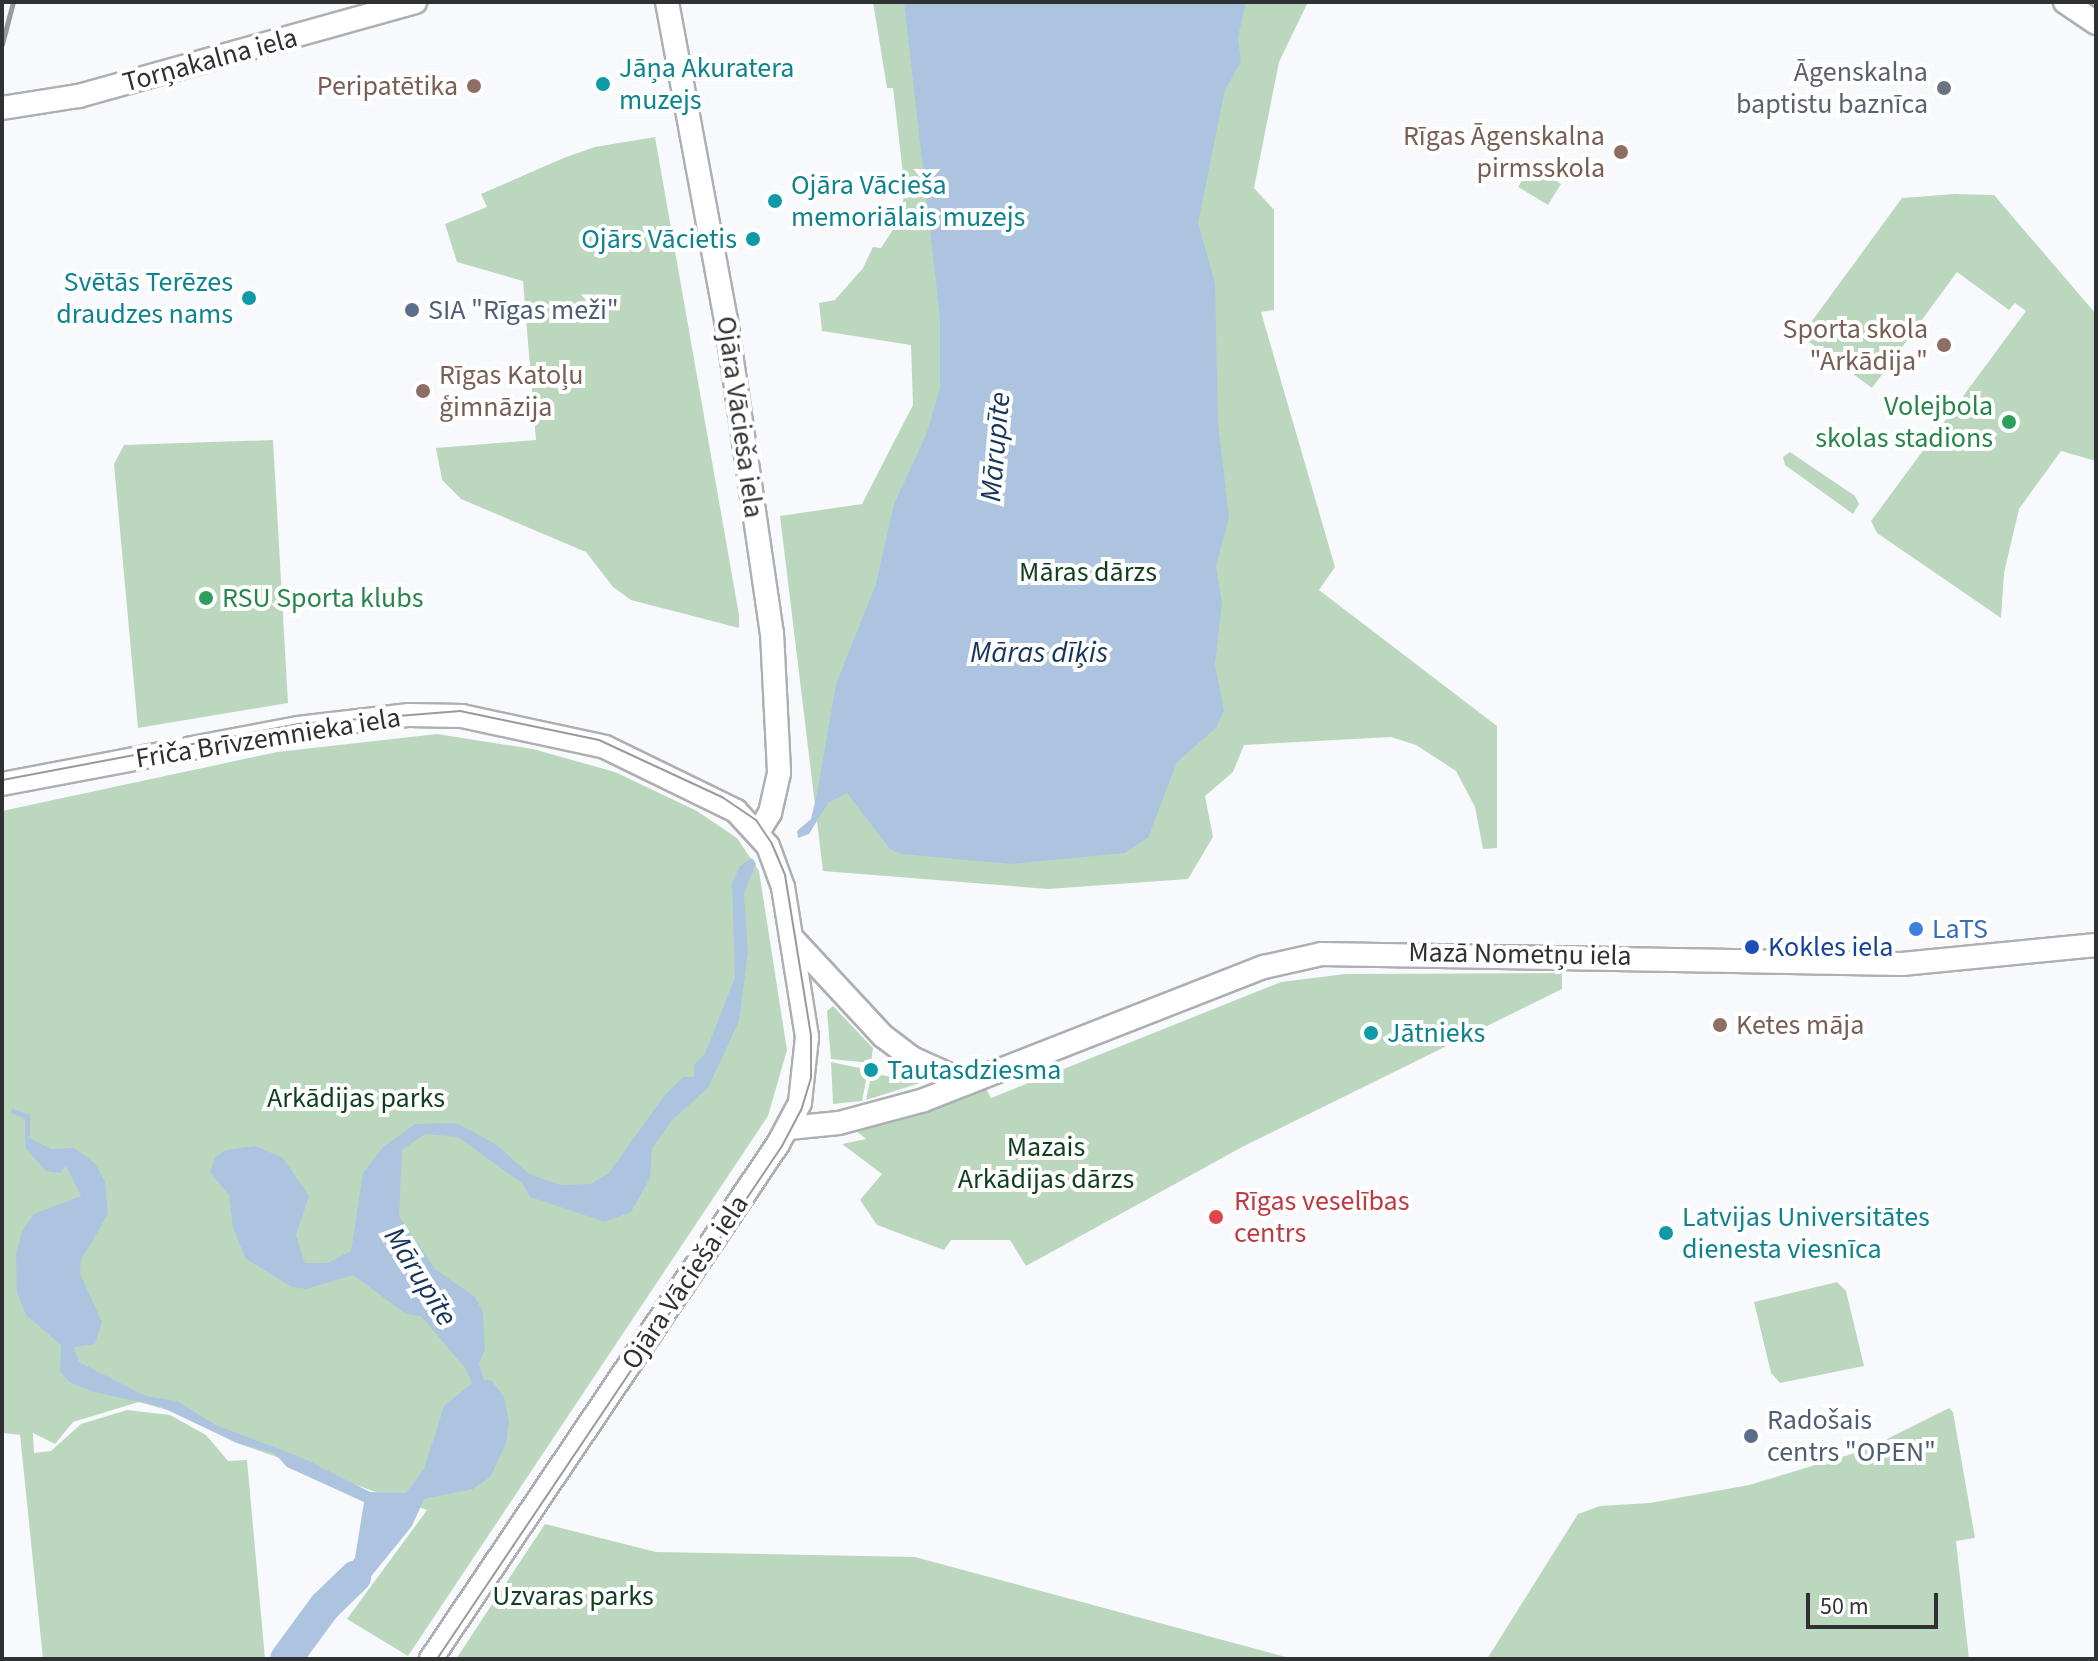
<!DOCTYPE html>
<html>
<head>
<meta charset="utf-8">
<style>
	body { margin:0 }
	#map { position:relative; width:2098px; height:1661px; overflow:hidden; background:#f8f9fc; font-family:"Source Sans 3",sans-serif }
	div>[style] { position:absolute }
	[style*='--x'] { left:calc(var(--x)*1px); top:calc(var(--y)*1px); width:calc(var(--w)*1px); rotate:calc(var(--a)*1deg) }
	.green>* { inset:0; background:#bbd8bf }
	.water>* { inset:0; background:#adc4e0 }
	.stream>* { height:5px; margin:-2.5px; padding:0 2.5px; transform-origin:2.5px; border-radius:2.5px; background:#adc4e0 }
	.river>* { height:32px; margin:-16px; padding:0 16px; transform-origin:16px; border-radius:16px; background:#adc4e0 }
	.roads { filter:drop-shadow(2px 0 #adafb2) drop-shadow(-2px 0 #adafb2) drop-shadow(0 2px #adafb2) drop-shadow(0 -2px #adafb2) }
	.tertiary>* { height:22px; margin:-11px; padding:0 11px; transform-origin:11px; border-radius:11px; background:#fff }
	.tram>* { height:2px; margin:-1px; padding:0 1px; transform-origin:1px; border-radius:1px; background:#999a9c }
	.rail>* { height:5px; margin:-2.5px; padding:0 2.5px; transform-origin:2.5px; border-radius:2.5px; background:#999a9c }
	.dots>* { width:22px; height:22px; translate:-50% -50%; box-sizing:border-box; border:4px solid #fff; border-radius:50% }
	span { translate:-50% -50%; white-space:nowrap; text-align:center; line-height:1.15; -webkit-text-stroke:8px #fff; paint-order:stroke }
	.street-label { font-size:28px; color:#303132 }
	.culture-label { font-size:28px; color:#0d838f }
	.left { translate:0 -50%; text-align:left }
	.right { translate:-100% -50%; text-align:right }
	.worship-label { font-size:28px; color:#5b616d }
	.education-label { font-size:28px; color:#785e54 }
	.service-label { font-size:28px; color:#4e5e75 }
	.leisure-label { font-size:28px; color:#27864d }
	.park-label { font-size:28px; color:#0f3f1e }
	.shop-label { font-size:28px; color:#366cbe }
	.transit-label { font-size:28px; color:#164399 }
	.health-label { font-size:28px; color:#be3a42 }
	.water-label { font-size:30px; color:#15365b; font-style:italic }
	.frame { position:absolute; inset:0; border:4px solid #303132; pointer-events:none }
	.scale { position:absolute; left:1806px; top:1593px; width:132px; height:36px; box-sizing:border-box; border:4px solid #303132; border-top:0; padding-left:10px; font-size:24px; line-height:28px; white-space:nowrap; color:#303132; -webkit-text-stroke:6px #fff; paint-order:stroke }
</style>
</head>
<body>
<div id="map">
	<div class="green">
		<div style="clip-path:polygon(873px 2px,1308px 2px,1279px 62px,1254px 188px,1274px 210px,1274px 310px,1261px 312px,1335px 567px,1319px 590px,1497px 726px,1497px 848px,1483px 849px,1475px 807px,1456px 771px,1416px 745px,1391px 737px,1244px 745px,1233px 772px,1205px 796px,1213px 837px,1188px 879px,1048px 889px,823px 871px,780px 516px,862px 504px,913px 405px,911px 345px,822px 331px,819px 303px,835px 300px,863px 268px,873px 247px,881px 248px,899px 220px,905px 191px,893px 88px,887px 88px)"></div>
		<div style="clip-path:polygon(655px 137px,739px 615px,739px 628px,631px 600px,613px 587px,586px 552px,461px 499px,442px 480px,436px 448px,536px 440px,523px 281px,457px 262px,445px 224px,487px 207px,481px 194px,566px 157px,595px 147px)"></div>
		<div style="clip-path:polygon(1532px 165px,1561px 184px,1548px 205px,1518px 187px)"></div>
		<div style="clip-path:polygon(1955px 194px,1994px 195px,2096px 314px,2096px 461px,2061px 451px,2019px 509px,2004px 573px,2001px 618px,1877px 533px,1871px 521px,2026px 311px,2015px 303px,2009px 310px,1957px 272px,1872px 388px,1801px 336px,1902px 198px)"></div>
		<div style="clip-path:polygon(273px 440px,288px 703px,138px 728px,114px 464px,124px 445px)"></div>
		<div style="clip-path:polygon(1790px 452px,1855px 496px,1859px 504px,1853px 514px,1785px 465px,1783px 457px)"></div>
		<div style="clip-path:polygon(437px 734px,533px 749px,615px 772px,697px 811px,737px 838px,759px 871px,787px 1050px,768px 1116px,408px 1656px,347px 1619px,427px 1510px,237px 1443px,174px 1412px,139px 1402px,73px 1422px,55px 1444px,33px 1433px,34px 1453px,51px 1451px,81px 1424px,127px 1410px,170px 1415px,206px 1435px,228px 1461px,247px 1460px,265px 1659px,43px 1659px,20px 1435px,3px 1433px,2px 1420px,2px 811px,277px 752px)"></div>
		<div style="clip-path:polygon(1562px 973px,1562px 989px,1244px 1146px,1026px 1266px,1010px 1240px,951px 1240px,944px 1250px,877px 1225px,860px 1200px,882px 1174px,842px 1144px,866px 1139px,855px 1130px,986px 1089px,991px 1098px,1281px 982px,1345px 974px)"></div>
		<div style="clip-path:polygon(833px 1006px,873px 1048px,871px 1063px,831px 1059px,827px 1011px)"></div>
		<div style="clip-path:polygon(831px 1062px,864px 1069px,867px 1076px,862px 1101px,833px 1104px)"></div>
		<div style="clip-path:polygon(877px 1074px,920px 1083px,866px 1100px,871px 1076px)"></div>
		<div style="clip-path:polygon(1837px 1282px,1846px 1291px,1864px 1366px,1780px 1383px,1771px 1373px,1754px 1302px)"></div>
		<div style="clip-path:polygon(1949px 1408px,1953px 1412px,1975px 1538px,1956px 1541px,1969px 1659px,1487px 1659px,1578px 1514px,1600px 1506px,1650px 1503px,1749px 1485px,1865px 1450px)"></div>
		<div style="clip-path:polygon(545px 1524px,656px 1552px,915px 1557px,1293px 1659px,456px 1659px)"></div>
	</div>
	<div class="water">
		<div style="clip-path:polygon(904px 2px,1246px 2px,1238px 37px,1241px 62px,1225px 90px,1198px 223px,1215px 283px,1218px 423px,1229px 518px,1216px 566px,1222px 602px,1215px 664px,1224px 711px,1216px 728px,1177px 762px,1148px 838px,1125px 853px,1011px 864px,901px 854px,890px 849px,847px 793px,828px 803px,809px 834px,798px 838px,797px 831px,811px 819px,817px 794px,836px 684px,876px 584px,894px 504px,926px 435px,940px 388px,940px 318px)"></div>
		<div style="clip-path:polygon(752px 858px,756px 864px,744px 893px,748px 952px,739px 1021px,708px 1088px,671px 1121px,652px 1149px,650px 1178px,631px 1212px,605px 1222px,530px 1197px,522px 1183px,458px 1137px,425px 1134px,402px 1150px,399px 1216px,435px 1269px,475px 1297px,483px 1312px,485px 1349px,479px 1364px,484px 1380px,491px 1380px,504px 1397px,509px 1421px,506px 1444px,490px 1477px,473px 1489px,424px 1499px,412px 1526px,373px 1574px,345px 1606px,329px 1610px,321px 1599px,355px 1558px,364px 1502px,287px 1467px,274px 1453px,237px 1443px,159px 1406px,94px 1392px,69px 1382px,60px 1371px,61px 1345px,26px 1315px,17px 1293px,16px 1255px,22px 1231px,34px 1214px,81px 1196px,66px 1166px,60px 1173px,46px 1171px,26px 1149px,25px 1136px,51px 1149px,74px 1148px,95px 1163px,105px 1182px,108px 1214px,81px 1260px,80px 1274px,102px 1322px,95px 1344px,74px 1347px,79px 1362px,146px 1396px,177px 1401px,216px 1425px,305px 1459px,370px 1492px,406px 1493px,424px 1469px,444px 1406px,472px 1383px,466px 1369px,421px 1316px,406px 1314px,353px 1275px,306px 1289px,292px 1287px,246px 1259px,233px 1228px,229px 1195px,210px 1172px,215px 1158px,225px 1150px,256px 1146px,283px 1158px,309px 1196px,296px 1235px,305px 1263px,327px 1263px,351px 1251px,363px 1173px,383px 1147px,415px 1124px,457px 1123px,497px 1145px,529px 1174px,561px 1185px,590px 1184px,608px 1174px,664px 1096px,683px 1077px,694px 1077px,694px 1065px,705px 1054px,735px 977px,732px 883px,740px 866px)"></div>
	</div>
	<div class="stream">
		<div style="--x:13;--y:1111;--w:15;--a:20"></div>
		<div style="--x:27;--y:1116;--w:18;--a:90"></div>
	</div>
	<div class="river">
		<div style="--x:286;--y:1659;--w:66;--a:-53.7"></div>
		<div style="--x:325;--y:1606;--w:42;--a:-44"></div>
	</div>
	<div class="roads">
		<div class="tertiary">
			<div style="--x:667;--y:2;--w:322;--a:79.5"></div>
			<div style="--x:726;--y:319;--w:317;--a:81.7"></div>
			<div style="--x:772;--y:633;--w:140;--a:87.1"></div>
			<div style="--x:779;--y:773;--w:41;--a:102.7"></div>
			<div style="--x:770;--y:813;--w:22;--a:122"></div>
			<div style="--x:2065;--y:2;--w:37;--a:34"></div>
			<div style="--x:2;--y:108;--w:78;--a:-8.9"></div>
			<div style="--x:79;--y:96;--w:349;--a:-15.6"></div>
			<div style="--x:2;--y:784;--w:301;--a:-10.7"></div>
			<div style="--x:298;--y:728;--w:112;--a:-6.7"></div>
			<div style="--x:409;--y:715;--w:53;--a:1.1"></div>
			<div style="--x:462;--y:716;--w:146;--a:12.2"></div>
			<div style="--x:605;--y:747;--w:146;--a:26"></div>
			<div style="--x:736;--y:811;--w:47;--a:47.6"></div>
			<div style="--x:768;--y:846;--w:44;--a:69.9"></div>
			<div style="--x:783;--y:887;--w:152;--a:80.9"></div>
			<div style="--x:807;--y:1037;--w:66;--a:96.1"></div>
			<div style="--x:800;--y:1103;--w:47;--a:118.2"></div>
			<div style="--x:778;--y:1144;--w:621;--a:123.97"></div>
			<div style="--x:791;--y:937;--w:135;--a:47.1"></div>
			<div style="--x:883;--y:1036;--w:36;--a:37"></div>
			<div style="--x:912;--y:1058;--w:60;--a:24.4"></div>
			<div style="--x:789;--y:1128;--w:50;--a:-5.7"></div>
			<div style="--x:839;--y:1123;--w:88;--a:-15.1"></div>
			<div style="--x:924;--y:1100;--w:365;--a:-21.4"></div>
			<div style="--x:1264;--y:967;--w:58;--a:-12.8"></div>
			<div style="--x:1321;--y:954;--w:581;--a:0.99"></div>
			<div style="--x:1902;--y:964;--w:195;--a:-5.6"></div>
		</div>
	</div>
	<div class="tram">
		<div style="--x:2;--y:780;--w:301;--a:-10.7"></div>
		<div style="--x:298;--y:724;--w:163;--a:-4.6"></div>
		<div style="--x:460;--y:711;--w:142;--a:11.8"></div>
		<div style="--x:599;--y:740;--w:136;--a:24.9"></div>
		<div style="--x:722;--y:797;--w:41;--a:34.1"></div>
		<div style="--x:756;--y:820;--w:29;--a:56"></div>
		<div style="--x:772;--y:844;--w:34;--a:67"></div>
		<div style="--x:785;--y:875;--w:162;--a:80.8"></div>
		<div style="--x:811;--y:1035;--w:43;--a:90"></div>
		<div style="--x:811;--y:1078;--w:34;--a:107"></div>
		<div style="--x:801;--y:1110;--w:41;--a:117.8"></div>
		<div style="--x:782;--y:1146;--w:618;--a:123.92"></div>
	</div>
	<div class="rail">
		<div style="--x:2;--y:44;--w:43;--a:-75.3"></div>
	</div>
	<div class="dots">
		<div style="left:603px;top:84px;background:#0f9aa8"></div>
		<div style="left:474px;top:86px;background:#8d6e63"></div>
		<div style="left:1944px;top:88px;background:#6b7280"></div>
		<div style="left:1621px;top:152px;background:#8d6e63"></div>
		<div style="left:775px;top:201px;background:#0f9aa8"></div>
		<div style="left:753px;top:239px;background:#0f9aa8"></div>
		<div style="left:249px;top:298px;background:#0f9aa8"></div>
		<div style="left:412px;top:310px;background:#5c6f8a"></div>
		<div style="left:1944px;top:345px;background:#8d6e63"></div>
		<div style="left:423px;top:391px;background:#8d6e63"></div>
		<div style="left:2009px;top:422px;background:#2e9e5b"></div>
		<div style="left:206px;top:598px;background:#2e9e5b"></div>
		<div style="left:1916px;top:929px;background:#3f7fe0"></div>
		<div style="left:1752px;top:947px;background:#1a4fb4"></div>
		<div style="left:1720px;top:1025px;background:#8d6e63"></div>
		<div style="left:1371px;top:1033px;background:#0f9aa8"></div>
		<div style="left:871px;top:1070px;background:#0f9aa8"></div>
		<div style="left:1216px;top:1217px;background:#e0444e"></div>
		<div style="left:1666px;top:1233px;background:#0f9aa8"></div>
		<div style="left:1751px;top:1436px;background:#5c6f8a"></div>
	</div>
	<div class="street-label">
		<span style="left:210px;top:60px;rotate:-15deg">Torņakalna iela</span>
		<span style="left:740px;top:417px;rotate:82deg">Ojāra Vācieša iela</span>
		<span style="left:268px;top:738px;rotate:-9deg">Friča Brīvzemnieka iela</span>
		<span style="left:1520px;top:954px;rotate:1deg">Mazā Nometņu iela</span>
		<span style="left:685px;top:1282px;rotate:-56deg">Ojāra Vācieša iela</span>
	</div>
	<div class="culture-label">
		<span class="left" style="left:619px;top:84px">Jāņa Akuratera<br>muzejs</span>
		<span class="left" style="left:791px;top:201px">Ojāra Vācieša<br>memoriālais muzejs</span>
		<span class="right" style="left:737px;top:239px">Ojārs Vācietis</span>
		<span class="right" style="left:233px;top:298px">Svētās Terēzes<br>draudzes nams</span>
		<span class="left" style="left:1387px;top:1033px">Jātnieks</span>
		<span class="left" style="left:887px;top:1070px">Tautasdziesma</span>
		<span class="left" style="left:1682px;top:1233px">Latvijas Universitātes<br>dienesta viesnīca</span>
	</div>
	<div class="worship-label">
		<span class="right" style="left:1928px;top:88px">Āgenskalna<br>baptistu baznīca</span>
	</div>
	<div class="education-label">
		<span class="right" style="left:458px;top:86px">Peripatētika</span>
		<span class="right" style="left:1605px;top:152px">Rīgas Āgenskalna<br>pirmsskola</span>
		<span class="right" style="left:1928px;top:345px">Sporta skola<br>"Arkādija"</span>
		<span class="left" style="left:439px;top:391px">Rīgas Katoļu<br>ģimnāzija</span>
		<span class="left" style="left:1736px;top:1025px">Ketes māja</span>
	</div>
	<div class="service-label">
		<span class="left" style="left:428px;top:310px">SIA "Rīgas meži"</span>
		<span class="left" style="left:1767px;top:1436px">Radošais<br>centrs "OPEN"</span>
	</div>
	<div class="leisure-label">
		<span class="right" style="left:1993px;top:422px">Volejbola<br>skolas stadions</span>
		<span class="left" style="left:222px;top:598px">RSU Sporta klubs</span>
	</div>
	<div class="park-label">
		<span style="left:1088px;top:572px">Māras dārzs</span>
		<span style="left:356px;top:1098px">Arkādijas parks</span>
		<span style="left:1046px;top:1163px">Mazais<br>Arkādijas dārzs</span>
		<span style="left:573px;top:1596px">Uzvaras parks</span>
	</div>
	<div class="shop-label">
		<span class="left" style="left:1932px;top:929px">LaTS</span>
	</div>
	<div class="transit-label">
		<span class="left" style="left:1768px;top:947px">Kokles iela</span>
	</div>
	<div class="health-label">
		<span class="left" style="left:1234px;top:1217px">Rīgas veselības<br>centrs</span>
	</div>
	<div class="water-label">
		<span style="left:996px;top:447px;rotate:-85deg">Mārupīte</span>
		<span style="left:1039px;top:653px">Māras dīķis</span>
		<span style="left:420px;top:1277px;rotate:58deg">Mārupīte</span>
	</div>
	<div class="frame"></div>
	<div class="scale">50 m</div>
</div>
</body>
</html>
